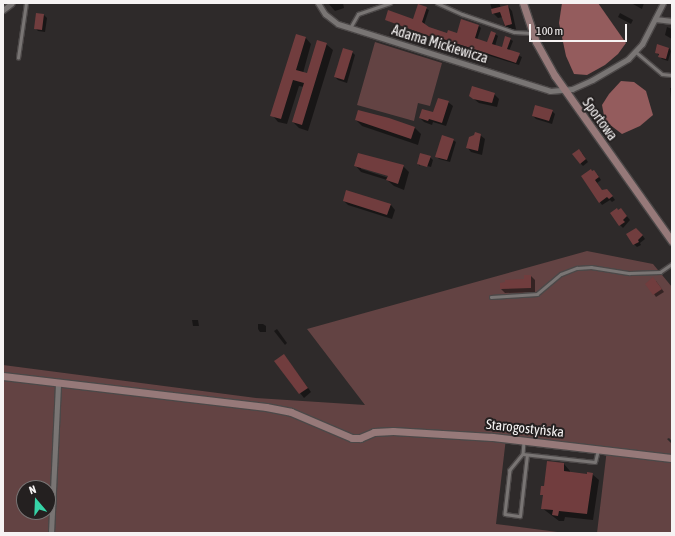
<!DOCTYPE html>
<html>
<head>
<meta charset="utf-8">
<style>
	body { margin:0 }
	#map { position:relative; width:675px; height:536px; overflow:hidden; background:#2e2a2a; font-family:"Asap Condensed",sans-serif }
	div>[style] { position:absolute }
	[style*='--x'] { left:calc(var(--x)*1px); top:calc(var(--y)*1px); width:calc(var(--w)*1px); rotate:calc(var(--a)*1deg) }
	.green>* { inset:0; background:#634343 }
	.water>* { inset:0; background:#945c5d }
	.shadow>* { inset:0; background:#0007 }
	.building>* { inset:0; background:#713d3e }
	.roads { filter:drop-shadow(1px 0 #4c4848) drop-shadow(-1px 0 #4c4848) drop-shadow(0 1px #4c4848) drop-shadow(0 -1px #4c4848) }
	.lane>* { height:2.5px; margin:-1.25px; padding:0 1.25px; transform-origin:1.25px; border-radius:1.25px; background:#797574 }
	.street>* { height:5px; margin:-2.5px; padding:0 2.5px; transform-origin:2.5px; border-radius:2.5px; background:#797574 }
	.secondary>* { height:7px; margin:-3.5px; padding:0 3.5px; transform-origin:3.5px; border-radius:3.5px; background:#967979 }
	span { translate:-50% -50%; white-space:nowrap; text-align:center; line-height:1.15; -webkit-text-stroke:4px #242020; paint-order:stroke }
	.street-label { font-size:14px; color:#f6f3f3 }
	.frame { position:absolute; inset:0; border:4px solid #f6f3f3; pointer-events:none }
	.north { position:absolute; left:16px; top:480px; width:40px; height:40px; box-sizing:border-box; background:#242020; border:1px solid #787474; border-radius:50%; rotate:341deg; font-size:11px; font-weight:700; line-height:16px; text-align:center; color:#f6f3f3 }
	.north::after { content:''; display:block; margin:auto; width:14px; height:18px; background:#36d4a7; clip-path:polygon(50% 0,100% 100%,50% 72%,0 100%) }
	.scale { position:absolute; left:529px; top:24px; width:98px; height:18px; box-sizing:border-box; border:2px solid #f6f3f3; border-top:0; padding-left:5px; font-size:12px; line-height:14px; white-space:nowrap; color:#f6f3f3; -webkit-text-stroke:3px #242020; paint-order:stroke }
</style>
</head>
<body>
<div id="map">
	<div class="green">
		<div style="clip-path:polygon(375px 42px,442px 63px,430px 106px,418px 103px,414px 121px,357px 105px)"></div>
		<div style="clip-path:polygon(evenodd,587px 251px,653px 264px,672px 287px,672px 441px,669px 438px,667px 439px,672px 444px,672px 533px,597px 533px,607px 449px,506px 438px,496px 524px,565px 533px,3px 533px,3px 365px,256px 398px,365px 405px,307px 329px,587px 251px,24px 488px,48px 488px,48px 512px,24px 512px,24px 488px)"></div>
	</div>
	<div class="water">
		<div style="clip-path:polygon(562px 3px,598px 3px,626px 43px,618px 54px,605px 65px,587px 75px,574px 74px,566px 56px,559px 23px)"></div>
		<div style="clip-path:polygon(621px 81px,634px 82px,646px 91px,653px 115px,640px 126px,622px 134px,605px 121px,602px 105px,609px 94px)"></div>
	</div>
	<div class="shadow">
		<div style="clip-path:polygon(328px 3px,343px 3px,344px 8px,335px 11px)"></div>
		<div style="clip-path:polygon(490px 3px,499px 3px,501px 8px,508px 6px,512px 11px,516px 29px,509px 30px,504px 25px,503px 17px,498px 18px,493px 13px)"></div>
		<div style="clip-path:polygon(631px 3px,644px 3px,642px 9px)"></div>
		<div style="clip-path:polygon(419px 5px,429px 10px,424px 25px,429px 28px,447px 34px,458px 34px,479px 26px,481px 28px,477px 40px,488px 44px,495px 34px,498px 36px,495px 46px,502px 48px,510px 39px,513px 41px,509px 51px,522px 57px,519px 65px,430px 37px,386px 20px,414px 20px)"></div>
		<div style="clip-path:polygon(620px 13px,633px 20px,631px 24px,618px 17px)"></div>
		<div style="clip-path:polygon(44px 15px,47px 18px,45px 32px,38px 31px,35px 28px)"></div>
		<div style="clip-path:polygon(667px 27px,672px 29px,672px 39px,665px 35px)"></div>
		<div style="clip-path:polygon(305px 37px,311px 44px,303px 73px,307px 74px,326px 44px,333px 50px,308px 131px,299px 128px,293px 122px,304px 87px,299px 86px,287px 124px,278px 122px,272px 115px)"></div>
		<div style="clip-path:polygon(669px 48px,671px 51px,668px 61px,662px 59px,656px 52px)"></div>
		<div style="clip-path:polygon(352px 52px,355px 55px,347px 83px,338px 80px,335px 77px)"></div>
		<div style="clip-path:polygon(670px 88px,672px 88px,672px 99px,671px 97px)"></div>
		<div style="clip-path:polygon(494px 94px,499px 99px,497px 107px,479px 103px,470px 96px)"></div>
		<div style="clip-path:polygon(448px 102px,453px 106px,446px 126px,433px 122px,432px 125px,424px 122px,420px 118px,434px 113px)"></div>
		<div style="clip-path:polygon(552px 111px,555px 114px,552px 124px,536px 119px,533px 116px)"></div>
		<div style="clip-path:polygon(389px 119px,415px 128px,421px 134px,418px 145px,362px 126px,356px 120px)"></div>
		<div style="clip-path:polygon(480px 135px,485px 139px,482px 155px,471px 152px,467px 147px)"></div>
		<div style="clip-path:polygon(453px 140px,456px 142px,450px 162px,439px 159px,436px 156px)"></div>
		<div style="clip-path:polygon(582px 153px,588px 162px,583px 166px,580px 163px)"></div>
		<div style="clip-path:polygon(430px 157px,433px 160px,431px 167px,420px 164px,420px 166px,418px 164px)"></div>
		<div style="clip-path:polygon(evenodd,355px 165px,403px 166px,409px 172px,404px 190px,394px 186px,387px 180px,361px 172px,355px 165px,361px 167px,393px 177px,392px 179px,361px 169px,361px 167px)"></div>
		<div style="clip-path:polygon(597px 174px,601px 180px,597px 183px,602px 191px,610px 193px,615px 200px,612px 202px,610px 200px,602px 205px,582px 177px)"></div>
		<div style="clip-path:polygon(344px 201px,391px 205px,395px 210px,392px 219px,348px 205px)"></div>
		<div style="clip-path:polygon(621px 209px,630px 220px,623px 228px,620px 225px)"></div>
		<div style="clip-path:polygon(640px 232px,645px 239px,640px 243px,641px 245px,637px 247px,634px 244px)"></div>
		<div style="clip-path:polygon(531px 276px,535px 280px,535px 292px,505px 293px,501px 289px,525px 280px)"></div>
		<div style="clip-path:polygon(656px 281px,664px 292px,656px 297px,654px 294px)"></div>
		<div style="clip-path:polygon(192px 320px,198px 320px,199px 326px,193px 326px)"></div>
		<div style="clip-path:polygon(258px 324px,263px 324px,266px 326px,266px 332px,260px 332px,258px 329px)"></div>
		<div style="clip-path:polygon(277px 329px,287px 343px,285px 345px,274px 331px)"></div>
		<div style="clip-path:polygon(284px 355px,311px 392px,304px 398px,275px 361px)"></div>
		<div style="clip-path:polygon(548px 462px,564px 464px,570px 471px,570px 473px,588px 476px,592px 474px,599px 480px,593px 520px,565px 517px,564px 521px,559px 521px,542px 508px,544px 496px,541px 494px,545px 487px)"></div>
	</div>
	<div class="building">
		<div style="clip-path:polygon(418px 4px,427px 7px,422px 22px,429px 27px,447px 33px,448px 30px,457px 33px,461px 19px,479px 25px,475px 38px,487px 42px,491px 31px,496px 33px,492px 44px,502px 47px,505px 36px,511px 38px,507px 49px,520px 53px,516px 63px,437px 37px,437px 39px,385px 20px,388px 10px,413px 19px)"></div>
		<div style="clip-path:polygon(508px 5px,512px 24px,505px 26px,500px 12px,492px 14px,491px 9px)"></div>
		<div style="clip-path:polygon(36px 13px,44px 14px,42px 30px,34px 29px)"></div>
		<div style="clip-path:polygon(296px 34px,306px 37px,296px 70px,307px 73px,317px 40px,327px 43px,302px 125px,292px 122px,304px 83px,293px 80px,281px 119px,270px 116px)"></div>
		<div style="clip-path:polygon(657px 44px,669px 48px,666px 59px,658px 57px,659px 54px,655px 53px)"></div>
		<div style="clip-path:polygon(343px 48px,353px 51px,344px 80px,334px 77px)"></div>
		<div style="clip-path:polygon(472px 86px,495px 93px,492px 103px,473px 99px,469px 96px)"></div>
		<div style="clip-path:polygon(438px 98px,449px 101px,442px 123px,429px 119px,428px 121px,419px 118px,422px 109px,433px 112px)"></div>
		<div style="clip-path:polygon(535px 105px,553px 110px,549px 121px,532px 116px)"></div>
		<div style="clip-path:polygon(358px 110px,389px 118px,415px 127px,411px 139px,355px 120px)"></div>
		<div style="clip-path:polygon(475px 132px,481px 134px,478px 151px,466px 148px,469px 137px,474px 135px)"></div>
		<div style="clip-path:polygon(442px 135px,454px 139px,447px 160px,435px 157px)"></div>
		<div style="clip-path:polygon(579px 149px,586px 159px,580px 164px,572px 154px)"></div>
		<div style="clip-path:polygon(358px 153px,404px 165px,398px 184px,386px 180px,388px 176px,354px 166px)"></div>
		<div style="clip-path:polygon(420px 153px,431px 156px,427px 167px,417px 164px)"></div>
		<div style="clip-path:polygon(591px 169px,592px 171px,594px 170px,599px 177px,595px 180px,602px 190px,607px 189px,613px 196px,609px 199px,607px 197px,599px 203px,581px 176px)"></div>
		<div style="clip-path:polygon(346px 190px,391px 204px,387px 215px,343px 201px)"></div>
		<div style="clip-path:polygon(617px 208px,618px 210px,621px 208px,627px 216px,623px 220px,625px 222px,619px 226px,610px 213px)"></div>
		<div style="clip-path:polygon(636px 228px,643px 235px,638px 240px,639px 242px,633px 245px,626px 234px)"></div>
		<div style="clip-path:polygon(524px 275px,531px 275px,531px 288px,500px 289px,500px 283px,505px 282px,505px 280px,524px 279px)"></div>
		<div style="clip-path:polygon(653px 277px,662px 289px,653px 295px,645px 284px)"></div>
		<div style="clip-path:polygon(284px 354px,308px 388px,299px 394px,274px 361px)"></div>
		<div style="clip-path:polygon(547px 461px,564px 463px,564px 471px,587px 474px,587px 472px,593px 473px,587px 514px,559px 511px,558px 516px,552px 515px,553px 510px,541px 509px,543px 495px,540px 495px,541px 486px,544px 486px)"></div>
	</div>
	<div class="roads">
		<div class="lane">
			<div style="--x:437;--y:3;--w:27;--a:24"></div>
			<div style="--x:462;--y:14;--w:55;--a:19.1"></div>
			<div style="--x:514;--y:32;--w:17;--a:3"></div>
			<div style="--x:350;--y:28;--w:16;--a:-60"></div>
			<div style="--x:358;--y:14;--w:34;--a:-19"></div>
			<div style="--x:636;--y:52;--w:34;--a:40"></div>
			<div style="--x:662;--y:74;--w:9;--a:6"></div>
			<div style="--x:18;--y:58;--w:56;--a:-81.7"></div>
			<div style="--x:491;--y:297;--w:46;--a:-3.7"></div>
			<div style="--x:537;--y:294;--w:31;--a:-40"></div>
			<div style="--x:561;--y:274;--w:17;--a:-21"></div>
			<div style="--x:577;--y:268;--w:14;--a:-4"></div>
			<div style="--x:591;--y:267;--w:39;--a:9"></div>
			<div style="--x:630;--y:273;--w:30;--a:-2"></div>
			<div style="--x:660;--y:272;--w:14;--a:-34"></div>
			<div style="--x:524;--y:441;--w:13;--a:94"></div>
			<div style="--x:523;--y:454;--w:21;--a:129"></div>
			<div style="--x:510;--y:470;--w:44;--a:96.5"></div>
			<div style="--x:505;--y:514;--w:15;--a:8"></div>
			<div style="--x:520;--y:516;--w:61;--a:-83.5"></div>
			<div style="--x:523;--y:454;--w:72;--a:6.3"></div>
			<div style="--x:595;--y:462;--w:12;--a:-76"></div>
		</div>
		<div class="street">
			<div style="--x:318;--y:3;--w:13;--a:58"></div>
			<div style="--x:325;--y:14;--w:16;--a:38"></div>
			<div style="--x:338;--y:24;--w:222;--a:17.5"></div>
			<div style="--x:550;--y:91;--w:22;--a:-5"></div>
			<div style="--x:572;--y:89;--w:22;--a:-24"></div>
			<div style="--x:592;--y:80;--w:42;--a:-30.3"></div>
			<div style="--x:628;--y:59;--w:21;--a:-47"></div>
			<div style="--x:642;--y:44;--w:46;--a:-62.9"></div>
			<div style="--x:3;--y:10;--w:11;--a:-38"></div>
			<div style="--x:655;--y:19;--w:17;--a:7"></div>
			<div style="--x:51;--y:533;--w:150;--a:-87.3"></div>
		</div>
		<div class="secondary">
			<div style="--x:523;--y:3;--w:41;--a:71.6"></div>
			<div style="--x:536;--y:42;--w:39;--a:61"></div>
			<div style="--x:555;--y:76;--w:202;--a:54.7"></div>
			<div style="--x:3;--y:376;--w:265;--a:6.7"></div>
			<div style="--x:266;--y:407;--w:25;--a:11"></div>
			<div style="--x:291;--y:412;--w:66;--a:23.1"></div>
			<div style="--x:352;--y:438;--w:8;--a:0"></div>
			<div style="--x:360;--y:438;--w:15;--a:-23"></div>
			<div style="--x:374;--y:432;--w:19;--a:-3"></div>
			<div style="--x:393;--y:431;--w:99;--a:3.5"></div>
			<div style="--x:492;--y:437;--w:181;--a:6.7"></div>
		</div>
	</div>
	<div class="street-label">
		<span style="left:440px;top:44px;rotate:17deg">Adama Mickiewicza</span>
		<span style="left:600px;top:119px;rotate:54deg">Sportowa</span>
		<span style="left:525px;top:428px;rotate:6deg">Starogostyńska</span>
	</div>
	<div class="frame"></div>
	<div class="north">N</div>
	<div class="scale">100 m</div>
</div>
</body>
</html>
